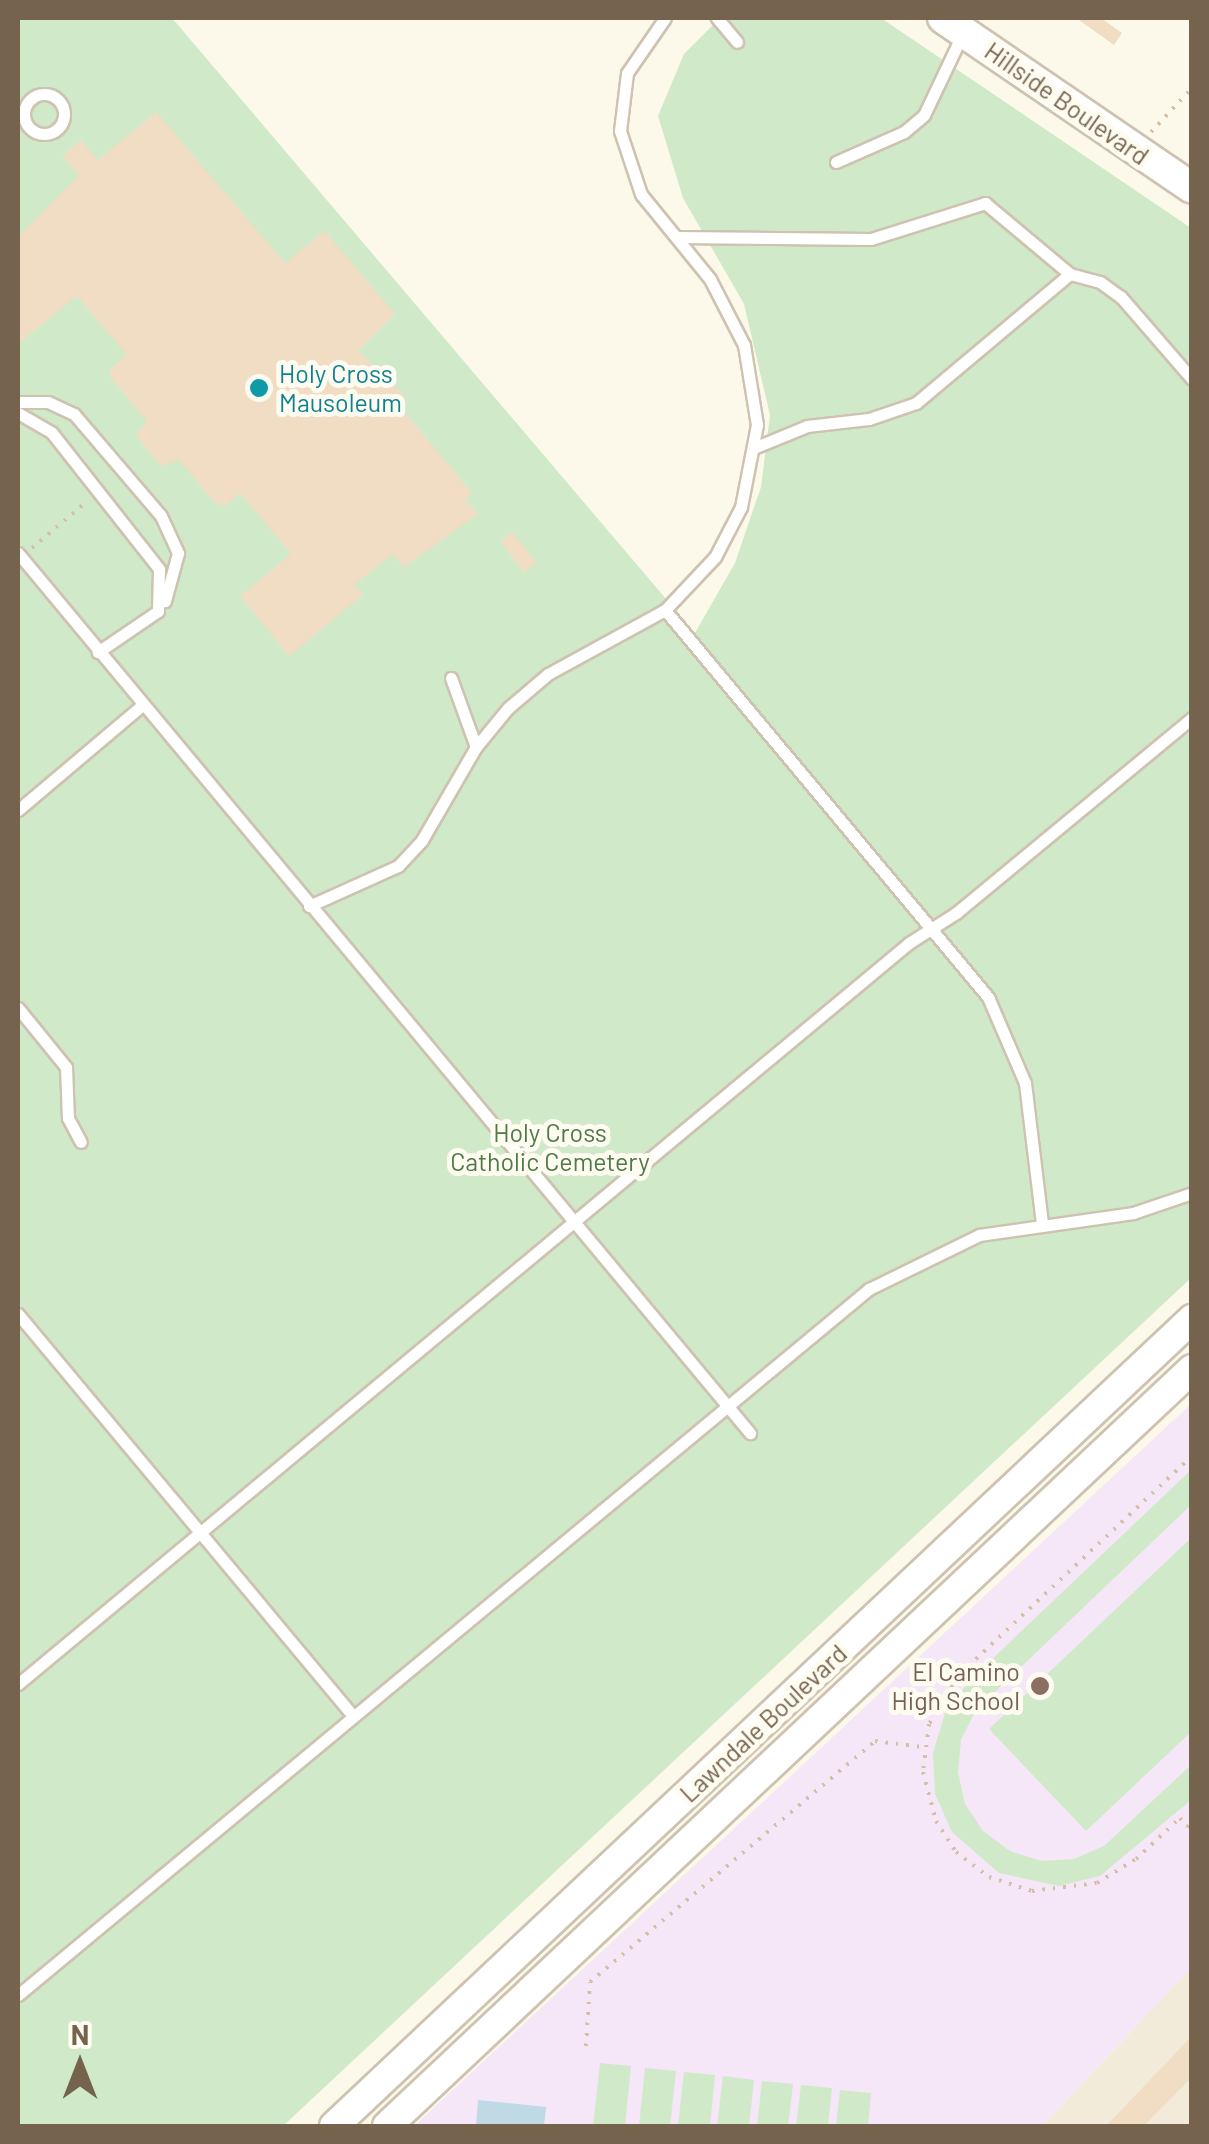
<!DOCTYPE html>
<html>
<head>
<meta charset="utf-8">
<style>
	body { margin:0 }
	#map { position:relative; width:1209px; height:2144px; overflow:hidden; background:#fcf8ea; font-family:Barlow,sans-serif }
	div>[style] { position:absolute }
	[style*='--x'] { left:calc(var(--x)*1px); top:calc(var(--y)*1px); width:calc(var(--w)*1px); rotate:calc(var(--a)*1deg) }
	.residential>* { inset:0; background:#f3ebd9 }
	.education>* { inset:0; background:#f5e7f8 }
	.green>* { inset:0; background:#d0e9c9 }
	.water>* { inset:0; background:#bfd9e5 }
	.building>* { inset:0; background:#f0ddc3 }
	.path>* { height:4px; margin-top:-2px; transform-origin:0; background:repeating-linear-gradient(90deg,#d5c0a6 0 2.5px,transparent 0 10.5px) }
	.roads { filter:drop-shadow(2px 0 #cec2b0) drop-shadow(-2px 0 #cec2b0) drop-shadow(0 2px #cec2b0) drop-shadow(0 -2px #cec2b0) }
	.service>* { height:11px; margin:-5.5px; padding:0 5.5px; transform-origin:5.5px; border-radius:5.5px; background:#fff }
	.service>.ring { margin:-5.5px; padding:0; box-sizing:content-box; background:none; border:11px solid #fff; border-radius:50% }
	.tertiary>* { height:28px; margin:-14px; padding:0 14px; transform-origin:14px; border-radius:14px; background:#fff }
	.secondary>* { height:30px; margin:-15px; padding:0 15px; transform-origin:15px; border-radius:15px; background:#fff }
	.dots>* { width:28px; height:28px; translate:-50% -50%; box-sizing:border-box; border:5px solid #fefbf1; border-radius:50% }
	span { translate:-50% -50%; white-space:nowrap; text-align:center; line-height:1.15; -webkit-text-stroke:10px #fefbf1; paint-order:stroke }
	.street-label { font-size:25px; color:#76634e }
	.culture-label { font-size:25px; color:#0d838f }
	.left { translate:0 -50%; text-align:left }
	.park-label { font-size:25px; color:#4d7a47 }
	.education-label { font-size:25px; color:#785e54 }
	.right { translate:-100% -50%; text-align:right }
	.frame { position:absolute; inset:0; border:20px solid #76634e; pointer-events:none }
	.north { position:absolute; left:30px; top:2014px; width:100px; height:100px; -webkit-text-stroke:8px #fefbf1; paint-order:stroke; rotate:0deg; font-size:28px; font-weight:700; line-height:40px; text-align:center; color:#76634e }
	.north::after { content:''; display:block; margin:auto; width:35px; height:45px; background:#76634e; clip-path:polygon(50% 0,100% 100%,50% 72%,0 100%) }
</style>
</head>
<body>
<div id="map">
	<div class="residential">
		<div style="clip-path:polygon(1191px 1968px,1191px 2126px,1042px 2126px)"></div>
	</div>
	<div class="education">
		<div style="clip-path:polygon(1191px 1404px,1191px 1968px,1042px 2126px,414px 2126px)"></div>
	</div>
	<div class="green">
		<div style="clip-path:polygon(18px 18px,172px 18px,695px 633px,735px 563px,761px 487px,770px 415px,744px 304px,683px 198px,658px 116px,684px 54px,720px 18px,881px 18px,1191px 228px,1191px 1278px,283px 2126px,18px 2126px)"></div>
		<div style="clip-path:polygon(1191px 1470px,1191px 1505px,976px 1710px,961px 1740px,958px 1772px,965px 1804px,983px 1831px,1010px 1851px,1041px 1861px,1074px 1859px,1104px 1846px,1191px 1765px,1191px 1800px,1100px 1876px,1059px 1886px,999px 1873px,952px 1832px,935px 1794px,933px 1753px,945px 1713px,970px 1680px)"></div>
		<div style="clip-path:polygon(1191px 1538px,1191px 1732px,1086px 1831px,989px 1729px)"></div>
		<div style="clip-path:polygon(600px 2063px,631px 2066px,625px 2126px,593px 2126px)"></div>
		<div style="clip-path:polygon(645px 2068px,676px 2071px,670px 2126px,639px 2126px)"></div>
		<div style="clip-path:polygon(684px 2072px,715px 2075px,710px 2126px,678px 2126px)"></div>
		<div style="clip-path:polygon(723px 2076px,754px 2080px,749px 2126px,717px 2126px)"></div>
		<div style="clip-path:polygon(762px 2081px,793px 2084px,788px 2126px,757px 2126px)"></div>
		<div style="clip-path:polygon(801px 2085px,832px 2088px,828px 2126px,796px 2126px)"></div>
		<div style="clip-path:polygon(840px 2090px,871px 2093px,868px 2126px,836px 2126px)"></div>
	</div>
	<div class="water">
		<div style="clip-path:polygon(478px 2100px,546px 2107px,544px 2126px,476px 2126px)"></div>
	</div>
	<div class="building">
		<div style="clip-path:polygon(1076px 18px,1101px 18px,1122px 33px,1114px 45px)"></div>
		<div style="clip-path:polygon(156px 112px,285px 263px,325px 231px,395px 314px,358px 351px,405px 396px,397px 403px,472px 493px,465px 499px,478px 514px,404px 567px,392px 554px,354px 585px,363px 595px,289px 656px,240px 596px,291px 554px,240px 493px,225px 506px,215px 503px,179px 460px,161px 466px,136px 435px,147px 421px,111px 378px,110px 369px,127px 355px,77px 296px,18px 344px,18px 237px,79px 175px,62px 156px,81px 140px,98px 160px)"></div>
		<div style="clip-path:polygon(512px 532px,536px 562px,524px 573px,500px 541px)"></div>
		<div style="clip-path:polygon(1192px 2036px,1192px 2077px,1144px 2126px,1106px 2126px)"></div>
	</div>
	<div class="path">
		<div style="--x:1151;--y:132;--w:60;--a:-47"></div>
		<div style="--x:32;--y:548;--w:71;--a:-40.4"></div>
		<div style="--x:1192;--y:1456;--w:321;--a:136.8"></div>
		<div style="--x:958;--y:1676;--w:56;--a:121.1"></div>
		<div style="--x:929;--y:1724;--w:48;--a:97.1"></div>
		<div style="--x:923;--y:1772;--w:51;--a:75.1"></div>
		<div style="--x:936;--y:1821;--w:37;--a:57"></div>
		<div style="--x:956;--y:1852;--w:41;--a:37.1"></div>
		<div style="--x:989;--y:1877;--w:45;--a:18"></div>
		<div style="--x:1032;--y:1891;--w:65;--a:-7"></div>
		<div style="--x:1097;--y:1883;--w:46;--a:-31.6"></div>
		<div style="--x:1136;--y:1859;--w:60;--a:-43"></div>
		<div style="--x:1180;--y:1818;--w:11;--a:52"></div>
		<div style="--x:1187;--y:1827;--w:6;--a:-39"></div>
		<div style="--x:586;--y:2046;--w:64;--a:-86.4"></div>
		<div style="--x:590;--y:1982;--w:373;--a:-40.2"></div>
		<div style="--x:875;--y:1741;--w:48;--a:7.1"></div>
	</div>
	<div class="roads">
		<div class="service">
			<div style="--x:717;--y:18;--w:31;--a:50"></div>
			<div class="ring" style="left:24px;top:94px;width:29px;height:29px"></div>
			<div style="--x:836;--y:162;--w:74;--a:-23.8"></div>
			<div style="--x:904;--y:132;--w:26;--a:-40"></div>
			<div style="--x:924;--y:115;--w:89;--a:-64.6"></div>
			<div style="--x:677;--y:237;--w:194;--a:0.6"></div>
			<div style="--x:871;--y:239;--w:120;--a:-17.5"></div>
			<div style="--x:985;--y:203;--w:111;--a:39.9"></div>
			<div style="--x:1070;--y:274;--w:31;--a:15"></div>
			<div style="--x:1100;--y:282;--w:26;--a:36"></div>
			<div style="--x:1121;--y:297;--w:108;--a:49.1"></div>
			<div style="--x:18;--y:402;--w:30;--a:0"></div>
			<div style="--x:48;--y:402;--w:29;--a:25"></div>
			<div style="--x:74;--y:414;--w:134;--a:49.5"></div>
			<div style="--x:161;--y:516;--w:41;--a:65.3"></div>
			<div style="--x:178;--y:553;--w:50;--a:105.2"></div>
			<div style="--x:18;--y:413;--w:39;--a:30"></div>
			<div style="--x:52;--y:433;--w:173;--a:51.8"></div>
			<div style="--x:159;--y:569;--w:42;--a:91.4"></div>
			<div style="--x:158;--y:611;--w:73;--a:145.7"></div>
			<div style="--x:756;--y:447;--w:55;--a:-22.4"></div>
			<div style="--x:807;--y:426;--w:62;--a:-6.4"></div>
			<div style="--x:869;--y:419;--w:50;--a:-18.8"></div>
			<div style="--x:916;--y:403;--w:201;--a:-40"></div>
			<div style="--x:18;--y:553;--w:1145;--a:50.25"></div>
			<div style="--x:665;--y:610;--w:504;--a:50.15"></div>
			<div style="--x:988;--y:997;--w:94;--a:66.7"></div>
			<div style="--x:1025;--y:1083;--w:141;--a:83.1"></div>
			<div style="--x:451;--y:678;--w:73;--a:70.1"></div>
			<div style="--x:18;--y:810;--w:161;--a:-40.2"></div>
			<div style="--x:309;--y:906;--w:98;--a:-24.2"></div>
			<div style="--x:398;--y:866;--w:35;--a:-47"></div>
			<div style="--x:422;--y:840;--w:108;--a:-59.9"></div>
			<div style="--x:476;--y:747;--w:50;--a:-50.6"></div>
			<div style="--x:508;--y:708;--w:52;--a:-40.4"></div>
			<div style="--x:548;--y:674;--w:133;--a:-28.7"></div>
			<div style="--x:665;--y:610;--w:73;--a:-46.7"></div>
			<div style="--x:715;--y:557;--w:56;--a:-62.5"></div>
			<div style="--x:741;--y:507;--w:84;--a:-79"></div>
			<div style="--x:757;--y:425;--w:81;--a:-99.2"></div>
			<div style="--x:744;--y:345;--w:74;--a:-117.3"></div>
			<div style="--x:710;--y:279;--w:109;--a:-129.1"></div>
			<div style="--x:641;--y:194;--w:66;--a:-108.4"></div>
			<div style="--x:620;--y:131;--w:58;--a:-83.1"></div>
			<div style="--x:627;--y:73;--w:67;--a:-55.4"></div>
			<div style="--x:18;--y:1008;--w:76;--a:50.9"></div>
			<div style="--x:66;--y:1067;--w:51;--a:87.8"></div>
			<div style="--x:68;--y:1118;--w:27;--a:62"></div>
			<div style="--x:18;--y:1314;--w:523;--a:50.19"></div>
			<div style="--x:18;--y:1684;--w:1159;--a:-39.75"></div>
			<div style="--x:909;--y:943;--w:56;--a:-32.6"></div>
			<div style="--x:956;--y:913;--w:306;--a:-39.6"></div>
			<div style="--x:18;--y:1995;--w:1106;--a:-39.68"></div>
			<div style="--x:869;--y:1289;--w:123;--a:-26.1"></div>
			<div style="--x:979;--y:1235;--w:156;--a:-8.1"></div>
			<div style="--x:1133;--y:1213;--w:62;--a:-18.7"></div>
		</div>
		<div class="tertiary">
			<div style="--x:334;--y:2126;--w:1178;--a:-43.25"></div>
			<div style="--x:387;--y:2126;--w:1105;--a:-43.24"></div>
		</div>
		<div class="secondary">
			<div style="--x:943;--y:18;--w:301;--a:34.3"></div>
		</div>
	</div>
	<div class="dots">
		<div style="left:259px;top:388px;background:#0f9aa8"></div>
		<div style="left:1040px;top:1686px;background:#8d6e63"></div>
	</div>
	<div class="street-label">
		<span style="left:1067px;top:103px;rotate:35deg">Hillside Boulevard</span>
		<span style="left:763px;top:1723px;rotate:-43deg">Lawndale Boulevard</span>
	</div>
	<div class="culture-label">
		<span class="left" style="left:279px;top:388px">Holy Cross<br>Mausoleum</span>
	</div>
	<div class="park-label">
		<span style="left:550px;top:1147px">Holy Cross<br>Catholic Cemetery</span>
	</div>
	<div class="education-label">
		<span class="right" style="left:1020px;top:1686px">El Camino<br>High School</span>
	</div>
	<div class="frame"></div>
	<div class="north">N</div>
</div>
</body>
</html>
